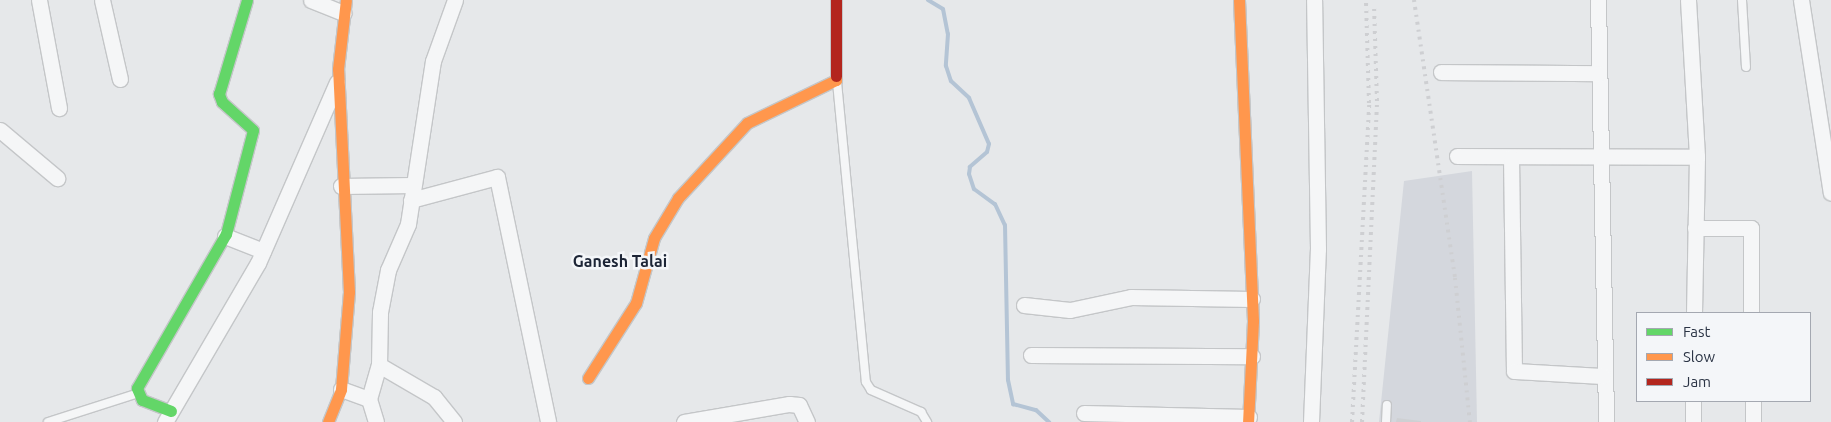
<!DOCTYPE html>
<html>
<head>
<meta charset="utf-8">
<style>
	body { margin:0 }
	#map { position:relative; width:1831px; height:422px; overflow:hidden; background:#e6e8ea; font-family:Ubuntu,sans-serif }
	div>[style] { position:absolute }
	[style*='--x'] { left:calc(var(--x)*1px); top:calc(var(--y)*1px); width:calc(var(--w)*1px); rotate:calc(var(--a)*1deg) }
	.built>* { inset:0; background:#d4d7dd }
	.stream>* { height:4px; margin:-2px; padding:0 2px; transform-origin:2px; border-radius:2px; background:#b4c4d5 }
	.building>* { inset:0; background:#ced0d3 }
	.roads { filter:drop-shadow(1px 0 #c4c6c8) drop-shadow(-1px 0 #c4c6c8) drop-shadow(0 1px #c4c6c8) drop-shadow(0 -1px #c4c6c8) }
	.lane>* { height:8px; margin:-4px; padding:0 4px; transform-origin:4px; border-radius:4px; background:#f5f6f7 }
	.street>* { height:15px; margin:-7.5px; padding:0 7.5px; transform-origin:7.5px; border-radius:7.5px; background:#f5f6f7 }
	.fast>* { height:11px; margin:-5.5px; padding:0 5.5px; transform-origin:5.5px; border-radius:5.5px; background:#63d668 }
	.slow>* { height:11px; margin:-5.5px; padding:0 5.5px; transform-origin:5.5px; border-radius:5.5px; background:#ff974d }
	.jam>* { height:11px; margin:-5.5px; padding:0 5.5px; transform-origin:5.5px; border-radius:5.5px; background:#b3261e }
	.rail>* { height:4px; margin-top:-2px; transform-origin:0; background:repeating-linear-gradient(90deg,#cecfd2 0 2.5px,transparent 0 7.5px) }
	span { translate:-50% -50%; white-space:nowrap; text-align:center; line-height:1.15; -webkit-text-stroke:5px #f4f6f9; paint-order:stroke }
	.neighbourhood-label { font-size:16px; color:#1d2536; font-weight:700 }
	.legend { position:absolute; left:1636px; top:312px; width:175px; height:90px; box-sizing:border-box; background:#f4f6f9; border:1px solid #a4a8b1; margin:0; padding:6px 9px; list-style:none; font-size:15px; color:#2b3445 }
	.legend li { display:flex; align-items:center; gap:10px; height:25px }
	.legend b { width:25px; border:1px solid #a4a8b1 }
</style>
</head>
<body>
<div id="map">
	<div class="built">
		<div style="clip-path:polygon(1472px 171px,1477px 422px,1379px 422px,1404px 181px)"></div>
	</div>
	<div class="stream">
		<div style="--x:928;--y:0;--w:17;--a:31"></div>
		<div style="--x:943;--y:9;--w:25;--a:79"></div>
		<div style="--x:948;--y:34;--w:32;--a:94"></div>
		<div style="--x:946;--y:66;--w:16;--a:72"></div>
		<div style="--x:951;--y:81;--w:25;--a:43"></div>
		<div style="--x:969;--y:98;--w:50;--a:66.5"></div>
		<div style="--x:989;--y:144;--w:8;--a:104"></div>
		<div style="--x:987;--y:152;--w:23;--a:139"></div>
		<div style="--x:970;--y:167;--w:7;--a:98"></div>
		<div style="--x:969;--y:174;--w:16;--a:72"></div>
		<div style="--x:974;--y:189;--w:26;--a:36"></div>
		<div style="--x:995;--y:204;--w:23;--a:65"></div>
		<div style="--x:1005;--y:225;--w:155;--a:88.9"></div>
		<div style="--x:1008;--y:380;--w:25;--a:78"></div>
		<div style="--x:1013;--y:404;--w:24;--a:15"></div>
		<div style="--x:1036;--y:410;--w:18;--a:43"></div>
	</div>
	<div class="building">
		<div style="clip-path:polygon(1397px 418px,1421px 421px,1421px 422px,1396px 422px)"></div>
	</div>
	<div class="roads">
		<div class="lane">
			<div style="--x:1742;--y:0;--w:67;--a:86.6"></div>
			<div style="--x:837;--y:82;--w:301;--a:84.5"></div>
			<div style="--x:866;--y:382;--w:9;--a:58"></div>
			<div style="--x:871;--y:390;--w:55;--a:23.7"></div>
			<div style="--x:921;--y:412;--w:12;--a:59"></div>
			<div style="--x:48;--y:422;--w:92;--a:-17.7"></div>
			<div style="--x:1386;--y:422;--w:17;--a:-87"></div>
		</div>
		<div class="street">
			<div style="--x:39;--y:0;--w:110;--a:79.5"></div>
			<div style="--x:102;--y:0;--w:81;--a:77.2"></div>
			<div style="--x:311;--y:0;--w:35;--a:22"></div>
			<div style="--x:1598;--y:0;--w:422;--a:88.9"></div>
			<div style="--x:1688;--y:0;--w:157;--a:86.7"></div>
			<div style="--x:1697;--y:157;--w:156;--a:91.1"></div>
			<div style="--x:1801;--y:0;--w:195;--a:81.2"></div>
			<div style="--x:1441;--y:72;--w:158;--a:0.4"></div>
			<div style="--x:0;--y:130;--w:75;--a:40.1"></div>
			<div style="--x:1457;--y:156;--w:240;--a:0.2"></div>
			<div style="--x:1511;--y:157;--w:214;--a:89.2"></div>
			<div style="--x:1514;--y:371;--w:89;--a:3.2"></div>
			<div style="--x:341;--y:186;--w:72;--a:-0.8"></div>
			<div style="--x:411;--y:200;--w:89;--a:-15"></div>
			<div style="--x:497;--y:177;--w:250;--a:78.2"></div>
			<div style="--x:1695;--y:228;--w:56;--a:0"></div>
			<div style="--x:1751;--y:228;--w:85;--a:90"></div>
			<div style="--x:225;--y:236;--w:41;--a:21.5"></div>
			<div style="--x:1024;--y:305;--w:46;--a:6.2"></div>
			<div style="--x:1070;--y:310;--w:62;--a:-12"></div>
			<div style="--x:1131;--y:297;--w:121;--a:0.9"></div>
			<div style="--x:1031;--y:355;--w:221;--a:0.3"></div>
			<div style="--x:379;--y:365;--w:64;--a:30.2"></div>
			<div style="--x:434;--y:397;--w:32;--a:51"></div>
			<div style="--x:341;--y:389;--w:30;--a:20"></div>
			<div style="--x:369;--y:399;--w:24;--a:73"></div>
			<div style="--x:369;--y:399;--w:35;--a:-74"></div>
			<div style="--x:379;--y:365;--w:53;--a:-88.9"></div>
			<div style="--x:380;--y:312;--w:43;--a:-79.2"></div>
			<div style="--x:388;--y:270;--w:50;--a:-66.5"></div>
			<div style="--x:408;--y:224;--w:165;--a:-81.3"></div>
			<div style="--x:433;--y:61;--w:65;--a:-70.2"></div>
			<div style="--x:1753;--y:401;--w:21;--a:90"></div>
			<div style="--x:1084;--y:413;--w:165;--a:1.4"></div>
			<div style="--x:165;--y:422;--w:184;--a:-59.7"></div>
			<div style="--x:258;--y:263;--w:197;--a:-66.4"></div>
			<div style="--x:684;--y:422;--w:107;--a:-9.7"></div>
			<div style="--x:789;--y:404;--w:10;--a:6"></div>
			<div style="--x:799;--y:405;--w:19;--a:65"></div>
			<div style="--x:1311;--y:422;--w:173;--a:-87.7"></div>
			<div style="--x:1318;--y:249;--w:249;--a:-90.9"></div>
			<div style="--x:1693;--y:422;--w:21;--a:-90"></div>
		</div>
		<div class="fast">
			<div style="--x:171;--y:411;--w:31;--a:-159"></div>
			<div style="--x:142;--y:400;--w:13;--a:-113"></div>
			<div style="--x:137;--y:388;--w:178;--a:-60"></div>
			<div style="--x:226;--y:234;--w:107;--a:-75.4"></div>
			<div style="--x:253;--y:130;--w:42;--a:-137.9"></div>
			<div style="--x:222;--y:102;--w:9;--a:-111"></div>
			<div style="--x:219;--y:94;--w:98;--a:-73.4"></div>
		</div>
		<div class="slow">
			<div style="--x:1239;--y:0;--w:321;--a:87.5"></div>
			<div style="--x:1253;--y:321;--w:101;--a:92.8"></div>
			<div style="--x:588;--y:378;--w:89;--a:-57.4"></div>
			<div style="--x:636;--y:303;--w:67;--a:-74.5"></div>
			<div style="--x:654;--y:238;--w:47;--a:-59"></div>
			<div style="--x:678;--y:198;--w:102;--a:-47.4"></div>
			<div style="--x:747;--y:123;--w:99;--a:-25.8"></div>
			<div style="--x:836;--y:80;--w:4;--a:-90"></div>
			<div style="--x:328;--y:422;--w:35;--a:-68"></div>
			<div style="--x:341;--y:389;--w:97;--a:-85.3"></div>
			<div style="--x:349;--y:292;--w:223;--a:-92.8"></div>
			<div style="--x:338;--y:69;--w:69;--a:-83.4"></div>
		</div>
		<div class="jam">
			<div style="--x:836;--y:0;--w:76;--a:90"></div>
		</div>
	</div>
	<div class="rail">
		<div style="--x:1414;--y:0;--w:281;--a:81.6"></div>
		<div style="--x:1455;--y:278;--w:145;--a:84.1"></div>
		<div style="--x:1352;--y:422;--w:319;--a:-86.9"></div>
		<div style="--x:1369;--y:103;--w:103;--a:-91.7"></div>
		<div style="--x:1362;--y:422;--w:321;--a:-87.3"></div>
		<div style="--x:1377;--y:101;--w:94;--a:-91.8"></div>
	</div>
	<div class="neighbourhood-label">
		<span style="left:620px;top:261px">Ganesh Talai</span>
	</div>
	<ul class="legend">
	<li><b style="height:6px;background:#63d668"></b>Fast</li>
	<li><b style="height:6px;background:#ff974d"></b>Slow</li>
	<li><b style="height:6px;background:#b3261e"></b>Jam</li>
	</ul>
</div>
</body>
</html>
